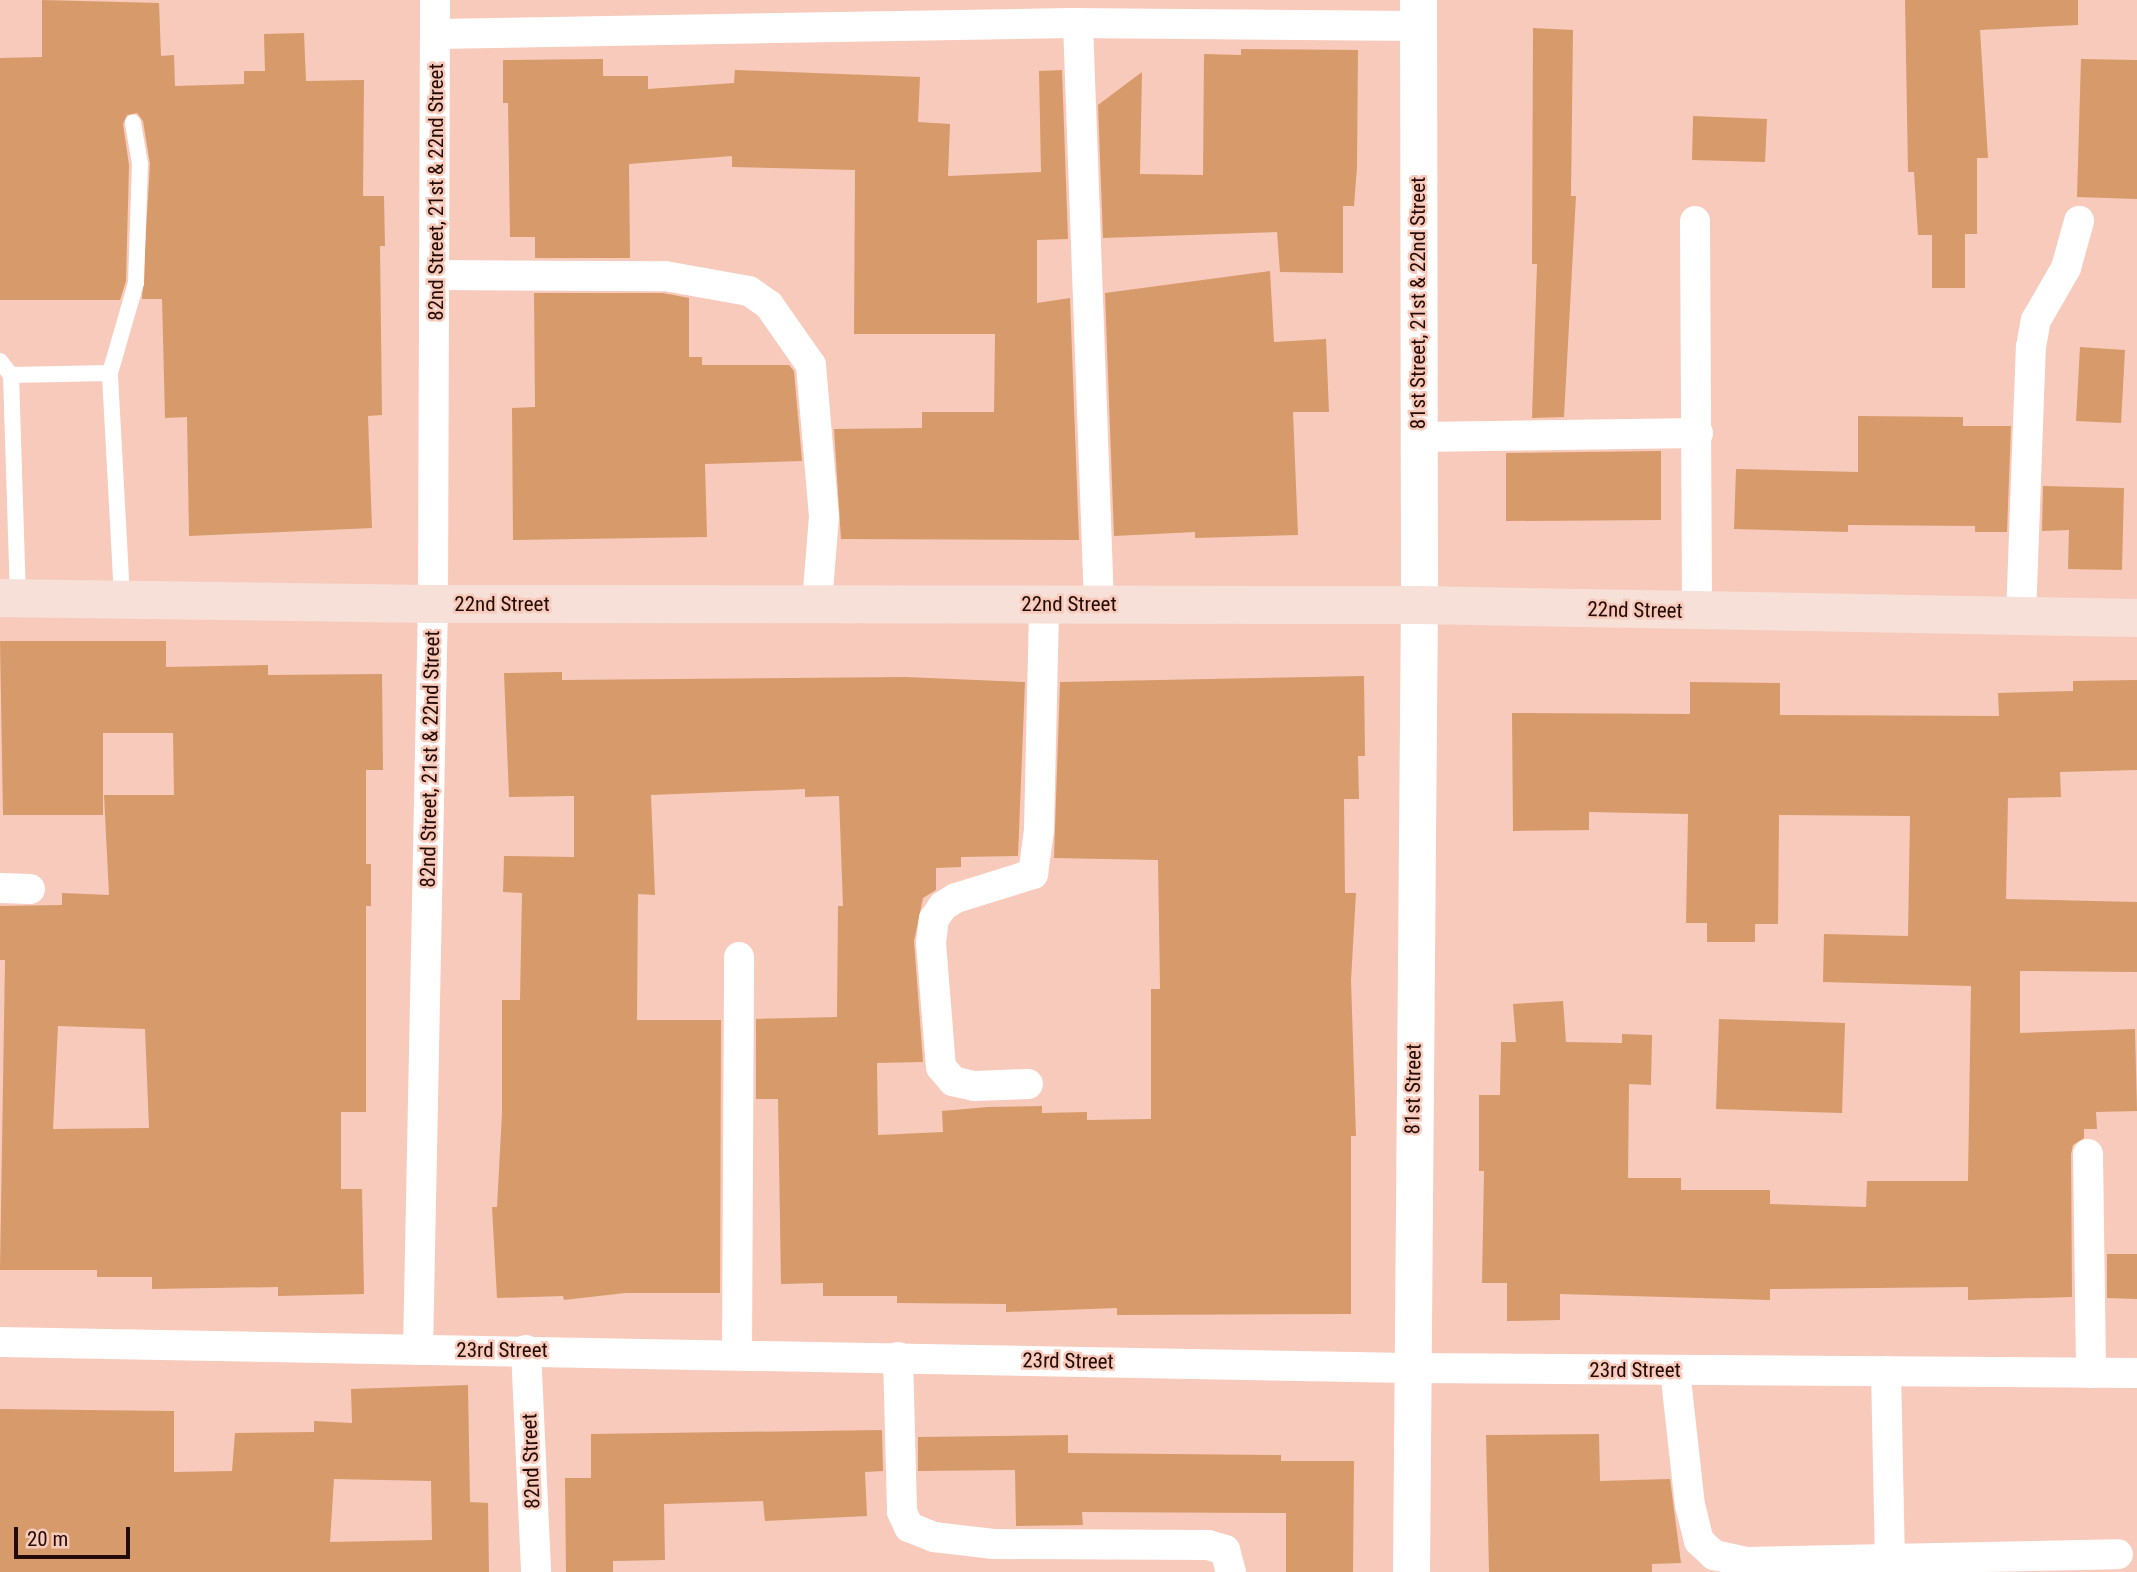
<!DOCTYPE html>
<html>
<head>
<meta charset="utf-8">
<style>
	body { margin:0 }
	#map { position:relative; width:2137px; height:1572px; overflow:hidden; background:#f7cabb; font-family:"Roboto Condensed",sans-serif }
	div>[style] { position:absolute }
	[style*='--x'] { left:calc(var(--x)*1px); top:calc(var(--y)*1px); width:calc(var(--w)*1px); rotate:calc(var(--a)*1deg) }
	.building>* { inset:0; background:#d79a6a }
	.service>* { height:16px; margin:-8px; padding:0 8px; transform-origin:8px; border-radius:8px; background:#fff }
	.minor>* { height:30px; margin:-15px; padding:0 15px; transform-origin:15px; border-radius:15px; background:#fff }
	.tertiary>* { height:37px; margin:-18.5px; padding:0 18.5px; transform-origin:18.5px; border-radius:18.5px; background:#fff }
	.secondary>* { height:38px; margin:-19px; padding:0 19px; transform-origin:19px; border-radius:19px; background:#f6e0d8 }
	span { translate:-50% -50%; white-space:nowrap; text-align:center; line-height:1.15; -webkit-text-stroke:5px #f7cabb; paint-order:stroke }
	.street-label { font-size:21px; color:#230a03 }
	.scale { position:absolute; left:14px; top:1527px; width:116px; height:32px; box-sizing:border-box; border:4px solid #230a03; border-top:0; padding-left:9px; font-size:21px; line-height:24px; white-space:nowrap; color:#230a03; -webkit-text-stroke:5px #f7cabb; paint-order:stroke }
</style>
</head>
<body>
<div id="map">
	<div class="building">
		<div style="clip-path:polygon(42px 0,159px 3px,161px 56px,174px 55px,175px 86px,244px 84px,244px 71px,265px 71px,264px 34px,304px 33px,306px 81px,364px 80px,363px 196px,384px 196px,385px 246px,380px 246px,382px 415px,368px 416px,372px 528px,189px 536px,187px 417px,165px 418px,162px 299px,142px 299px,150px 164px,143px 121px,137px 113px,127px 115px,123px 124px,129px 165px,126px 281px,120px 300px,0 300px,0 58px,42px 57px)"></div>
		<div style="clip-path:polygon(1905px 0,2078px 0,2078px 25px,1980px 30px,1988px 158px,1977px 158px,1977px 234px,1965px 234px,1965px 288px,1932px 288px,1932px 235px,1918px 235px,1914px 172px,1908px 172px)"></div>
		<div style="clip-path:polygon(1533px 28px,1573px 30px,1571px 196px,1576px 196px,1564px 417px,1532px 418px,1537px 264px,1532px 264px)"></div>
		<div style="clip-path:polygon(1241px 49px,1358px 50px,1357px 167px,1354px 206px,1343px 206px,1343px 273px,1280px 272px,1277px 232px,1103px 238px,1098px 105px,1142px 72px,1140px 174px,1203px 175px,1204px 54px,1241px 55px)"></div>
		<div style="clip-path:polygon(603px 59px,603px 76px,648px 76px,648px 89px,734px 83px,735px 70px,920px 77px,918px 122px,950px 124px,948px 176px,1041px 172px,1039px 71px,1062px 70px,1068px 239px,1037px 240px,1037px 303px,1070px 298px,1079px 540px,841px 539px,834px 429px,922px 428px,922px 412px,994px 412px,995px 334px,854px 334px,855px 170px,732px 167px,732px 156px,629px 164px,630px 258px,535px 258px,535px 237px,510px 237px,508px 103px,503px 103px,503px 60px)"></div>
		<div style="clip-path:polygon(2081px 59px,2137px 60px,2137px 199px,2077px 197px)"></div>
		<div style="clip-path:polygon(1693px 116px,1767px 119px,1765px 162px,1692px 160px)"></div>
		<div style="clip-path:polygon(1270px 271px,1274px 342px,1326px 339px,1329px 412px,1293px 412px,1298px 535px,1195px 538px,1195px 532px,1114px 536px,1105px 293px)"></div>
		<div style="clip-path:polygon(534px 293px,663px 293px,689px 298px,689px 357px,702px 357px,702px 365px,789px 365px,794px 371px,802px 461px,705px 464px,707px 537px,513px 540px,512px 408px,535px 407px)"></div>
		<div style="clip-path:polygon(2080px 347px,2125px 350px,2121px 423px,2076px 421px)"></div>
		<div style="clip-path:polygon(1858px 416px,1963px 417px,1963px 426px,2011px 426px,2007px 532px,1975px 532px,1975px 526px,1848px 525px,1848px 532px,1734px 529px,1736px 469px,1858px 472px)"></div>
		<div style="clip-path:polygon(1661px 451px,1661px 520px,1506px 521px,1506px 453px)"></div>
		<div style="clip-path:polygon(2043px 486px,2124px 488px,2122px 570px,2068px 569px,2069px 530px,2042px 531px)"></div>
		<div style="clip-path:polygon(evenodd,0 641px,166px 641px,166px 667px,268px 665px,268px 675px,382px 674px,383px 770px,366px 770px,366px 864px,371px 864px,371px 906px,366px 906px,366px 1112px,341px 1112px,341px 1189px,362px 1189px,364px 1294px,278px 1296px,278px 1287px,152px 1289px,152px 1277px,97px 1277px,97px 1270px,0 1270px,5px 960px,0 960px,0 906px,62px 905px,62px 893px,109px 895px,104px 795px,174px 795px,173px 733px,103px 733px,103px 815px,3px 815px,0 641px,58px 1026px,145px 1029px,149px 1128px,53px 1129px,58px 1026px)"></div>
		<div style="clip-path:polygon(562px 672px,562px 680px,905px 677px,1025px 682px,1018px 856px,961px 857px,961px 867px,936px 868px,936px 890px,923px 898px,914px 941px,923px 1062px,877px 1063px,878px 1135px,943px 1132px,942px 1111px,988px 1107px,1042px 1106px,1042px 1113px,1087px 1112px,1087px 1120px,1151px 1119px,1151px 989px,1160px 989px,1158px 860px,1054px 858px,1060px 682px,1364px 676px,1365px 756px,1358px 756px,1359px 799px,1344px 799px,1345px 893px,1356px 893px,1351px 980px,1356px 1136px,1351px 1136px,1351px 1314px,1117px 1315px,1117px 1308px,1006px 1312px,1006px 1304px,897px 1303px,897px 1296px,823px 1296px,823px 1283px,781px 1284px,778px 1099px,756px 1099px,756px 1019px,837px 1017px,838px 906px,843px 906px,839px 796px,805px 797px,805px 789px,651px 795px,655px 895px,638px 894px,637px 1020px,721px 1020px,720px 1293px,625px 1293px,564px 1300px,563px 1296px,497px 1298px,492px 1207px,497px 1207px,502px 1113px,502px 1000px,520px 1000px,522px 893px,503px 892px,504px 856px,574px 857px,574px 796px,509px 797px,504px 673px)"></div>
		<div style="clip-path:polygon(2137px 680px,2137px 770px,2060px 772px,2061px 797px,2008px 798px,2006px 899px,2137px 902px,2137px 972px,2020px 971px,2020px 1033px,2135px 1029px,2137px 1111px,2096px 1112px,2097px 1129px,2084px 1129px,2084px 1138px,2073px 1145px,2071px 1154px,2072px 1297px,1968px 1300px,1968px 1287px,1770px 1289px,1770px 1300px,1560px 1294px,1560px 1320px,1507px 1321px,1507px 1283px,1482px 1283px,1484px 1171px,1479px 1171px,1479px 1095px,1500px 1095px,1501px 1042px,1516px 1042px,1513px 1004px,1563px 1001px,1566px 1042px,1622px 1043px,1622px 1034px,1652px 1035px,1651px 1085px,1629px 1084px,1628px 1178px,1681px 1178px,1681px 1190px,1770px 1190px,1770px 1204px,1866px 1207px,1867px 1181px,1968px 1181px,1971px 986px,1823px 982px,1824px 934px,1908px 936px,1910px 816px,1779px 815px,1778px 924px,1755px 924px,1755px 942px,1707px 942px,1707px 923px,1686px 923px,1688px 814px,1589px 812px,1589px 830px,1513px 831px,1512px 713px,1690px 714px,1690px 682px,1780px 683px,1780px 715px,1999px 716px,1998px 693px,2073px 691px,2073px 681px)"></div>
		<div style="clip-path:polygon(1719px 1019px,1845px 1023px,1842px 1113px,1716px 1109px)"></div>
		<div style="clip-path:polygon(2107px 1254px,2137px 1254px,2137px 1299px,2107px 1298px)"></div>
		<div style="clip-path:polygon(evenodd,468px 1385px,470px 1502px,488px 1503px,489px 1572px,0 1572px,0 1409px,174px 1411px,174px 1472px,232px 1471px,235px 1433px,314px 1432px,314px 1421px,352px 1423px,351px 1389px,468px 1385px,334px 1479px,431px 1481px,432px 1540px,330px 1542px,334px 1479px)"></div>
		<div style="clip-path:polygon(882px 1430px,883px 1471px,865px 1472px,867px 1516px,765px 1521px,763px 1501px,664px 1504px,665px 1560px,613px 1561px,613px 1572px,566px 1572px,565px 1478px,591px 1478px,591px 1434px)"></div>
		<div style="clip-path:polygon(1599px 1434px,1600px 1481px,1670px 1479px,1681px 1563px,1652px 1564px,1652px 1572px,1489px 1572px,1486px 1435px)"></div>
		<div style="clip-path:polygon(1068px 1435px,1068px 1453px,1281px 1455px,1281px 1461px,1354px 1461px,1353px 1572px,1286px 1572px,1286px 1513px,1082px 1512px,1083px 1525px,1016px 1526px,1015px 1470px,918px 1471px,918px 1437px)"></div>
	</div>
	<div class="service">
		<div style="--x:0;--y:361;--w:18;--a:52"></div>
		<div style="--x:11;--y:375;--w:223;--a:88.2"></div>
		<div style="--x:11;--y:375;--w:99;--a:-1.2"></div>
		<div style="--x:122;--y:597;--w:224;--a:-93.1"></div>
		<div style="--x:110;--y:373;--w:94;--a:-73.9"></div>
		<div style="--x:136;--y:283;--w:119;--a:-88.1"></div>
		<div style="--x:140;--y:164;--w:42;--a:-99.7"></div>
	</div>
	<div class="minor">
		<div style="--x:1078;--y:23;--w:581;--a:87.93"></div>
		<div style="--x:435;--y:34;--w:635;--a:-0.99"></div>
		<div style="--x:1070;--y:23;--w:348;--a:0.5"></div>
		<div style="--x:1695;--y:221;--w:390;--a:89.7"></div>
		<div style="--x:436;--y:275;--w:229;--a:0.3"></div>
		<div style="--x:665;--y:276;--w:85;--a:10.1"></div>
		<div style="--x:749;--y:291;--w:24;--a:35"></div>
		<div style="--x:769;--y:305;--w:73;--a:55"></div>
		<div style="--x:811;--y:365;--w:153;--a:85.1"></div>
		<div style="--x:824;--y:517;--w:86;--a:94.7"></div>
		<div style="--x:1418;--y:437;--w:280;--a:-0.8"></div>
		<div style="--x:2021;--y:616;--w:269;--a:-87.9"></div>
		<div style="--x:2031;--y:347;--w:27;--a:-80"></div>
		<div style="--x:2036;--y:320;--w:60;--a:-60"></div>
		<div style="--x:2066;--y:268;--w:49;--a:-74.5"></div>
		<div style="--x:0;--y:888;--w:30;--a:2"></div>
		<div style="--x:1028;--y:1084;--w:54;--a:177.9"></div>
		<div style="--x:974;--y:1086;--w:22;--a:-167"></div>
		<div style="--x:953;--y:1081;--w:18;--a:-131"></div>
		<div style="--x:941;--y:1067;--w:124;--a:-94.6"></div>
		<div style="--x:931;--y:943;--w:24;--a:-83"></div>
		<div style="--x:934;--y:919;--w:16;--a:-55"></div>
		<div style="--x:943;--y:906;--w:15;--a:-32"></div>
		<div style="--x:956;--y:898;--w:81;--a:-17.3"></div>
		<div style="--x:1033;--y:874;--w:44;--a:-82.2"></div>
		<div style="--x:1039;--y:830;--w:226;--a:-88.7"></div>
		<div style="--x:2088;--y:1154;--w:219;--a:89.2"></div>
		<div style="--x:0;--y:1342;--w:1409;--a:1.06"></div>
		<div style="--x:1409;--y:1368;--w:728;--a:0.39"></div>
		<div style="--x:418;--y:1350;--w:746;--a:-88.85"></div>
		<div style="--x:433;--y:604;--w:604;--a:-89.81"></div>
		<div style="--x:526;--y:1350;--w:222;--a:87.4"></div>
		<div style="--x:737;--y:1354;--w:397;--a:-89.7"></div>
		<div style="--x:898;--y:1357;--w:155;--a:88.5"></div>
		<div style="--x:902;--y:1512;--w:17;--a:65"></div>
		<div style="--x:909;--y:1527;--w:27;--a:22"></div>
		<div style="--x:934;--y:1537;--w:60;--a:6.7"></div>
		<div style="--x:994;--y:1544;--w:214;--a:0.3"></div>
		<div style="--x:1208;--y:1545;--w:18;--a:16"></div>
		<div style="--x:1225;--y:1550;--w:23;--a:75"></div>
		<div style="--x:1675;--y:1370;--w:136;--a:83.7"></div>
		<div style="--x:1690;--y:1505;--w:37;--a:76"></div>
		<div style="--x:1699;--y:1541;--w:21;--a:43"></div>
		<div style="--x:1714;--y:1555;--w:33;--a:12"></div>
		<div style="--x:1746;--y:1562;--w:372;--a:-1.2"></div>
		<div style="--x:1886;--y:1371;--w:188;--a:88.8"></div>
	</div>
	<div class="tertiary">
		<div style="--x:1411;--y:1572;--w:967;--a:-89.53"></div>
		<div style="--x:1419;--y:605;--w:605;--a:-90.09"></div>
	</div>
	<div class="secondary">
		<div style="--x:0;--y:598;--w:433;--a:0.8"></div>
		<div style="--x:433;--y:604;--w:986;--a:0.06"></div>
		<div style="--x:1419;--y:605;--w:718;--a:1.04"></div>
	</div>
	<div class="street-label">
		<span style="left:436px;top:192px;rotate:-90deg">82nd Street, 21st &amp; 22nd Street</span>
		<span style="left:1418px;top:303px;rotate:-90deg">81st Street, 21st &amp; 22nd Street</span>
		<span style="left:502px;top:604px">22nd Street</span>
		<span style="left:1069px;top:604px">22nd Street</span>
		<span style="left:1635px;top:610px;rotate:1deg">22nd Street</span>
		<span style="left:430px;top:759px;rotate:-89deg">82nd Street, 21st &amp; 22nd Street</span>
		<span style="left:1413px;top:1089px;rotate:-89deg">81st Street</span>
		<span style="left:502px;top:1350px">23rd Street</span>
		<span style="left:1068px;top:1361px;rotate:1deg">23rd Street</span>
		<span style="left:1635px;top:1370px">23rd Street</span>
		<span style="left:531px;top:1461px;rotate:-92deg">82nd Street</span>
	</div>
	<div class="scale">20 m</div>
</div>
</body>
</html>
